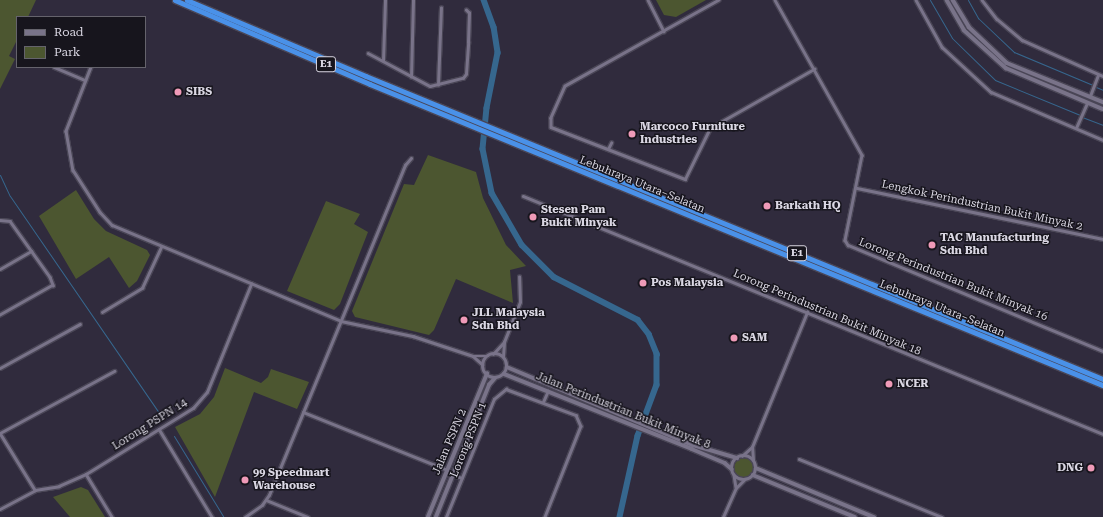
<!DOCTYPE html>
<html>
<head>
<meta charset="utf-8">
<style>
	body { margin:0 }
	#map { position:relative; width:1103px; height:517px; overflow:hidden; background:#302b3d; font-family:"Roboto Serif",serif }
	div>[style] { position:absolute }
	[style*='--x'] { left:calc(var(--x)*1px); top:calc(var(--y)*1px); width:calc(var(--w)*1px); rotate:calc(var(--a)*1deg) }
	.green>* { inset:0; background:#4c5630 }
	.round { border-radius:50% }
	.stream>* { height:1px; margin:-0.5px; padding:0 0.5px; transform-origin:0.5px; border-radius:0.5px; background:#36678e }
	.river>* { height:5.5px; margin:-2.75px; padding:0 2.75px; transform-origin:2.75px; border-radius:2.75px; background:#36678e }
	.roads { filter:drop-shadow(1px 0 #4a4656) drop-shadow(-1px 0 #4a4656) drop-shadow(0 1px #4a4656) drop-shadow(0 -1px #4a4656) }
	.street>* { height:2.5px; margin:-1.25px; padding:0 1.25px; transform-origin:1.25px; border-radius:1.25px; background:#797389 }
	.secondary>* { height:3.5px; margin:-1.75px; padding:0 1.75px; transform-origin:1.75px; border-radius:1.75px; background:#797389 }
	.secondary>.ring { margin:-1.75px; padding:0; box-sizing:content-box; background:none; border:3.5px solid #797389; border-radius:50% }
	.highway>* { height:4.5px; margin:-2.25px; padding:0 2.25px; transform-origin:2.25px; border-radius:2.25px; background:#4a91e8 }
	.dots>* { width:11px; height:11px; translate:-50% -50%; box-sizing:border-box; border:2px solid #17151d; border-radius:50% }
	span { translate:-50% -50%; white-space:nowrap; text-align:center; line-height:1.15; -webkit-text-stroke:3px #17151d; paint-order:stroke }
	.shield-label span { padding:1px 3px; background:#17151d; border:1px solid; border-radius:3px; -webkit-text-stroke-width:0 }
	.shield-label { font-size:10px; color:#dad7e3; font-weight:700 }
	.poi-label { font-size:11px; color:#dad7e3; font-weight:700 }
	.left { translate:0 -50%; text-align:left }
	.right { translate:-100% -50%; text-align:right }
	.street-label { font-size:11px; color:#dad7e3 }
	.legend { position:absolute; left:16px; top:16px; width:130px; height:52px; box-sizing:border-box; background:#17151d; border:1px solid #65636c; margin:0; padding:5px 7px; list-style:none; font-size:12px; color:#dad7e3 }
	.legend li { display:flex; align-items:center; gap:8px; height:20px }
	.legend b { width:20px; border:1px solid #65636c }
</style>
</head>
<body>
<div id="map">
	<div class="green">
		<div style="clip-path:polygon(0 0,36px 0,28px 17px,17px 17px,17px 40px,9px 56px,15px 59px,0 89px)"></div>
		<div style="clip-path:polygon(656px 0,706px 0,676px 17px,664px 15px)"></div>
		<div style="clip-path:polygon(428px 155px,476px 172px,483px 198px,506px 245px,526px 266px,510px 270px,513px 303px,456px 279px,434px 330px,429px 335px,355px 317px,352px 311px,404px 184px,414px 185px)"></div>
		<div style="clip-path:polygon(76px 190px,94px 219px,106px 231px,147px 250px,150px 255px,137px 281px,129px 288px,109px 257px,76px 279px,39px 216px)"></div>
		<div style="clip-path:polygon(326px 201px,360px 214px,354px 224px,368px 232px,340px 304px,334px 310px,287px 291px)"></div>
		<div style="clip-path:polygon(225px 368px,261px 383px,268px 377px,271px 369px,309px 382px,297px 409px,254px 392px,215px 497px,175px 427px,200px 414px,214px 397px)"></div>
		<div class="round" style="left:734px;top:458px;width:20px;height:20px"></div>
		<div style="clip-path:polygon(81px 487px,88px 490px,105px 517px,70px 517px,53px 497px)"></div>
	</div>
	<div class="stream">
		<div style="--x:930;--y:0;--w:44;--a:59.9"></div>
		<div style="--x:952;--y:38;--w:60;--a:44.3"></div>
		<div style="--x:995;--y:80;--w:92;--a:22.4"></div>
		<div style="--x:968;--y:0;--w:21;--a:61"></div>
		<div style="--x:978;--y:18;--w:50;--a:43.4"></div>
		<div style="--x:1014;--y:52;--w:86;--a:22.7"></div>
		<div style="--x:1096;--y:87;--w:8;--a:23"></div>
		<div style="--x:1082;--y:117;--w:22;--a:21"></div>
		<div style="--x:0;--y:175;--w:23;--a:65"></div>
		<div style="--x:10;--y:196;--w:265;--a:55.5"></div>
		<div style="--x:174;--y:436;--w:94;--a:58.5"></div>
	</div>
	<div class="river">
		<div style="--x:484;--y:0;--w:29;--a:70"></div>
		<div style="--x:494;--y:27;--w:26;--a:81"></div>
		<div style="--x:498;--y:53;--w:56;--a:101.3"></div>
		<div style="--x:487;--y:108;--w:41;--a:95.6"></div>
		<div style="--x:483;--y:149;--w:45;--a:78.4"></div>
		<div style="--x:492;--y:193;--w:60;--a:60"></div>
		<div style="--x:522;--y:245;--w:45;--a:45"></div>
		<div style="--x:554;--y:277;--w:94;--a:27.1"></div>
		<div style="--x:638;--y:320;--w:18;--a:52"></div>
		<div style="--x:649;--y:334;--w:22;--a:68"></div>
		<div style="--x:657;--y:354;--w:31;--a:90"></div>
		<div style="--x:657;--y:385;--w:54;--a:110.4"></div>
		<div style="--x:638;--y:436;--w:83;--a:102.5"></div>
	</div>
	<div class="roads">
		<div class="street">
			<div style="--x:648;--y:0;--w:35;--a:63"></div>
			<div style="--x:719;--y:0;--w:176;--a:150.8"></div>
			<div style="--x:565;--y:86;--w:35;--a:114"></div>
			<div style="--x:551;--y:118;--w:9;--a:90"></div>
			<div style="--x:551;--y:127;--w:144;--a:21.2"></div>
			<div style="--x:685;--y:179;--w:57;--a:-63.9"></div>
			<div style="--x:710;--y:128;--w:120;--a:-29.6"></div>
			<div style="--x:775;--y:0;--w:178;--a:60.7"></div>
			<div style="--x:862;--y:155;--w:87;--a:101.3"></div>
			<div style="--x:845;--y:240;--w:6;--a:59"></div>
			<div style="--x:848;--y:245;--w:276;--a:22.6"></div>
			<div style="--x:916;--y:0;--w:54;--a:61"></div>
			<div style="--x:942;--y:47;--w:67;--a:42.6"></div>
			<div style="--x:991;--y:92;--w:122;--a:23.2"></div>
			<div style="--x:982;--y:0;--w:24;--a:52"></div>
			<div style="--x:997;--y:19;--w:33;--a:40"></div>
			<div style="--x:1022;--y:40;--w:89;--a:24"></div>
			<div style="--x:368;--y:53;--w:70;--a:28"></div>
			<div style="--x:430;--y:86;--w:34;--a:-14"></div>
			<div style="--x:463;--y:78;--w:5;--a:-53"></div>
			<div style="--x:466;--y:74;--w:32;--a:-86"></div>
			<div style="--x:468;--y:42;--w:29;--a:-88"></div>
			<div style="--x:469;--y:13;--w:4;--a:-135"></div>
			<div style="--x:383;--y:61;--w:61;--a:-88.1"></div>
			<div style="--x:54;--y:67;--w:34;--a:23"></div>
			<div style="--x:91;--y:67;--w:69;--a:111.3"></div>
			<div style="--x:66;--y:131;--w:40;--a:80"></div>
			<div style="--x:73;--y:170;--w:50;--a:57.3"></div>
			<div style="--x:100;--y:212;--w:18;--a:47"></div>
			<div style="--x:112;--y:225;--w:248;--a:22.7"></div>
			<div style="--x:341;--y:321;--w:74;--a:11.8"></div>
			<div style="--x:413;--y:336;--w:63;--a:18.4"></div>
			<div style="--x:473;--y:356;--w:15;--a:0"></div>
			<div style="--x:411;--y:77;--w:77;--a:-88.5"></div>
			<div style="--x:438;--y:85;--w:77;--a:-87.8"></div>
			<div style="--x:1090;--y:96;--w:22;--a:-69"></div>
			<div style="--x:1076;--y:128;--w:27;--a:-66"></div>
			<div style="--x:608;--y:149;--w:7;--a:-63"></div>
			<div style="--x:857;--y:188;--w:251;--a:11.7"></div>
			<div style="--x:523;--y:196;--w:627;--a:22.31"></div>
			<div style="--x:0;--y:220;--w:10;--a:6"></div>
			<div style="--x:10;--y:221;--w:69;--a:54.5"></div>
			<div style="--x:50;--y:277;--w:9;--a:69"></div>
			<div style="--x:53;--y:285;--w:61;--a:150.5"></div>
			<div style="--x:0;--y:269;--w:36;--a:-30"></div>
			<div style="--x:102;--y:312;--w:47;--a:-31"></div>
			<div style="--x:142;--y:288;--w:45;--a:-65.1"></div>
			<div style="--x:493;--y:354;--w:16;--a:-47"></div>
			<div style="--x:473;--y:356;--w:13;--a:42"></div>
			<div style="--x:503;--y:357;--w:15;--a:-86"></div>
			<div style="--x:504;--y:342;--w:43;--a:-68.2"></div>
			<div style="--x:520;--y:302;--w:25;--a:-92"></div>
			<div style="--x:0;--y:368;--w:91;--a:-28.8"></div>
			<div style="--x:543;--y:402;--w:12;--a:-66"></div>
			<div style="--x:303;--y:412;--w:155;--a:21.9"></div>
			<div style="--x:159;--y:429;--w:103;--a:58.9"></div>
			<div style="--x:0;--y:433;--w:130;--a:-28.5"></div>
			<div style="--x:0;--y:433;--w:67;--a:58.4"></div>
			<div style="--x:742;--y:456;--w:13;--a:-42"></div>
			<div style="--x:799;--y:459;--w:154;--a:22.1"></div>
			<div style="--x:753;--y:460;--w:13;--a:-94"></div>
			<div style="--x:752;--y:447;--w:146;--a:-67.8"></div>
			<div style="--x:86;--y:474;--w:50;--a:58.8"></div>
			<div style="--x:453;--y:475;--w:9;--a:18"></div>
			<div style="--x:734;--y:475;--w:12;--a:81"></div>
			<div style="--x:266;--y:500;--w:45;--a:22"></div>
			<div style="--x:0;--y:509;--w:40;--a:-28"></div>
			<div style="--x:35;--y:490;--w:24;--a:-9"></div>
			<div style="--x:59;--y:486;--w:30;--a:-24"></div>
			<div style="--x:86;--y:474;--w:126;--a:-31.7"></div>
			<div style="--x:193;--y:408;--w:21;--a:-49"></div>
			<div style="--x:207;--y:392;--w:117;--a:-67.8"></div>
			<div style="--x:245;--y:517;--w:21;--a:-35"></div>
			<div style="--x:262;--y:505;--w:12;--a:-55"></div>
			<div style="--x:269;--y:495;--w:357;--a:-67.6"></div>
			<div style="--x:405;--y:165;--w:9;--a:-49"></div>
			<div style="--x:446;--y:517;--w:127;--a:-67.9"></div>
			<div style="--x:494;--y:399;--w:16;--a:-40"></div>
			<div style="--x:506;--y:389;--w:75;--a:20.4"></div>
			<div style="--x:576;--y:415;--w:12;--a:66"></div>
			<div style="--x:581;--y:426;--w:98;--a:111.6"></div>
			<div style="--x:723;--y:517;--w:32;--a:-66"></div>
			<div style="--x:736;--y:488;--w:11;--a:-45"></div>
		</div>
		<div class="secondary">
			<div style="--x:947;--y:0;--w:34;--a:60"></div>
			<div style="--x:964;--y:30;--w:57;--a:42.1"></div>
			<div style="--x:1006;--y:68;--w:105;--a:22.9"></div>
			<div style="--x:953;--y:0;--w:31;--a:59"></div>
			<div style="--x:969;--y:27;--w:52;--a:43.5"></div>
			<div style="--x:1007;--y:63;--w:104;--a:22.1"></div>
			<div class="ring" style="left:483px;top:354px;width:20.5px;height:20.5px"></div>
			<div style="--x:507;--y:367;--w:202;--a:22.8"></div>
			<div style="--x:693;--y:445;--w:46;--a:16.5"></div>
			<div style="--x:504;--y:374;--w:202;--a:21.7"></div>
			<div style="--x:692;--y:449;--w:36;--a:23"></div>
			<div style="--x:725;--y:463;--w:9;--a:41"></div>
			<div class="ring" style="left:732px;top:456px;width:20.5px;height:20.5px"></div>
			<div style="--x:756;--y:468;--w:128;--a:22.6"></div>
			<div style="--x:753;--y:475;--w:110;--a:22.4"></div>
			<div style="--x:428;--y:517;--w:155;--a:-67.6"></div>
			<div style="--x:436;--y:517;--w:142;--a:-68.1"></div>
			<div style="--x:489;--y:385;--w:9;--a:-49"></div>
		</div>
		<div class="highway">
			<div style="--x:175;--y:0;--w:212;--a:23.3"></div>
			<div style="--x:370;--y:84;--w:792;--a:22.33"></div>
			<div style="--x:187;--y:0;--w:194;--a:23"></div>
			<div style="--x:366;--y:76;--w:797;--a:22.35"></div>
		</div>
	</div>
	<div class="dots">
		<div style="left:178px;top:92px;background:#ef9ab8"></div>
		<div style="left:632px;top:134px;background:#ef9ab8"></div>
		<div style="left:767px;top:206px;background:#ef9ab8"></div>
		<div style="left:533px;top:217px;background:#ef9ab8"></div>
		<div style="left:932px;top:245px;background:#ef9ab8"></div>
		<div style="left:643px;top:283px;background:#ef9ab8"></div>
		<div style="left:464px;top:320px;background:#ef9ab8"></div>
		<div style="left:734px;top:338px;background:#ef9ab8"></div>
		<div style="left:889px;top:384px;background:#ef9ab8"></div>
		<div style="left:1091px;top:468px;background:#ef9ab8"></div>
		<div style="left:245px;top:480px;background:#ef9ab8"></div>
	</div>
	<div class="shield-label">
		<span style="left:326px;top:64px">E1</span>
		<span style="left:797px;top:253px">E1</span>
	</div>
	<div class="poi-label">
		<span class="left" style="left:186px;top:92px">SIBS</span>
		<span class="left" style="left:640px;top:134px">Marcoco Furniture<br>Industries</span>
		<span class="left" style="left:775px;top:206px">Barkath HQ</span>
		<span class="left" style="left:541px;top:217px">Stesen Pam<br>Bukit Minyak</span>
		<span class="left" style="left:940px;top:245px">TAC Manufacturing<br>Sdn Bhd</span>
		<span class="left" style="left:651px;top:283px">Pos Malaysia</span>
		<span class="left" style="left:472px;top:320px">JLL Malaysia<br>Sdn Bhd</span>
		<span class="left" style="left:742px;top:338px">SAM</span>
		<span class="left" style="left:897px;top:384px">NCER</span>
		<span class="right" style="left:1083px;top:468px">DNG</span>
		<span class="left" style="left:253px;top:480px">99 Speedmart<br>Warehouse</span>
	</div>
	<div class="street-label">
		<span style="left:642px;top:185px;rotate:22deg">Lebuhraya Utara–Selatan</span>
		<span style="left:982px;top:206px;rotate:12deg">Lengkok Perindustrian Bukit Minyak 2</span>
		<span style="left:953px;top:280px;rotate:22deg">Lorong Perindustrian Bukit Minyak 16</span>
		<span style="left:942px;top:309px;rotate:22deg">Lebuhraya Utara–Selatan</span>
		<span style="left:827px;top:313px;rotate:23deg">Lorong Perindustrian Bukit Minyak 18</span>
		<span style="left:623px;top:411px;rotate:22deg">Jalan Perindustrian Bukit Minyak 8</span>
		<span style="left:150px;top:425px;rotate:-32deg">Lorong PSPN 14</span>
		<span style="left:469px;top:440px;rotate:-68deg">Lorong PSPN 1</span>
		<span style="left:450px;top:442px;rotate:-67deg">Jalan PSPN 2</span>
	</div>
	<ul class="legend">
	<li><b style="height:5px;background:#797389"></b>Road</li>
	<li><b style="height:11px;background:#4c5630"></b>Park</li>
	</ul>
</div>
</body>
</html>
